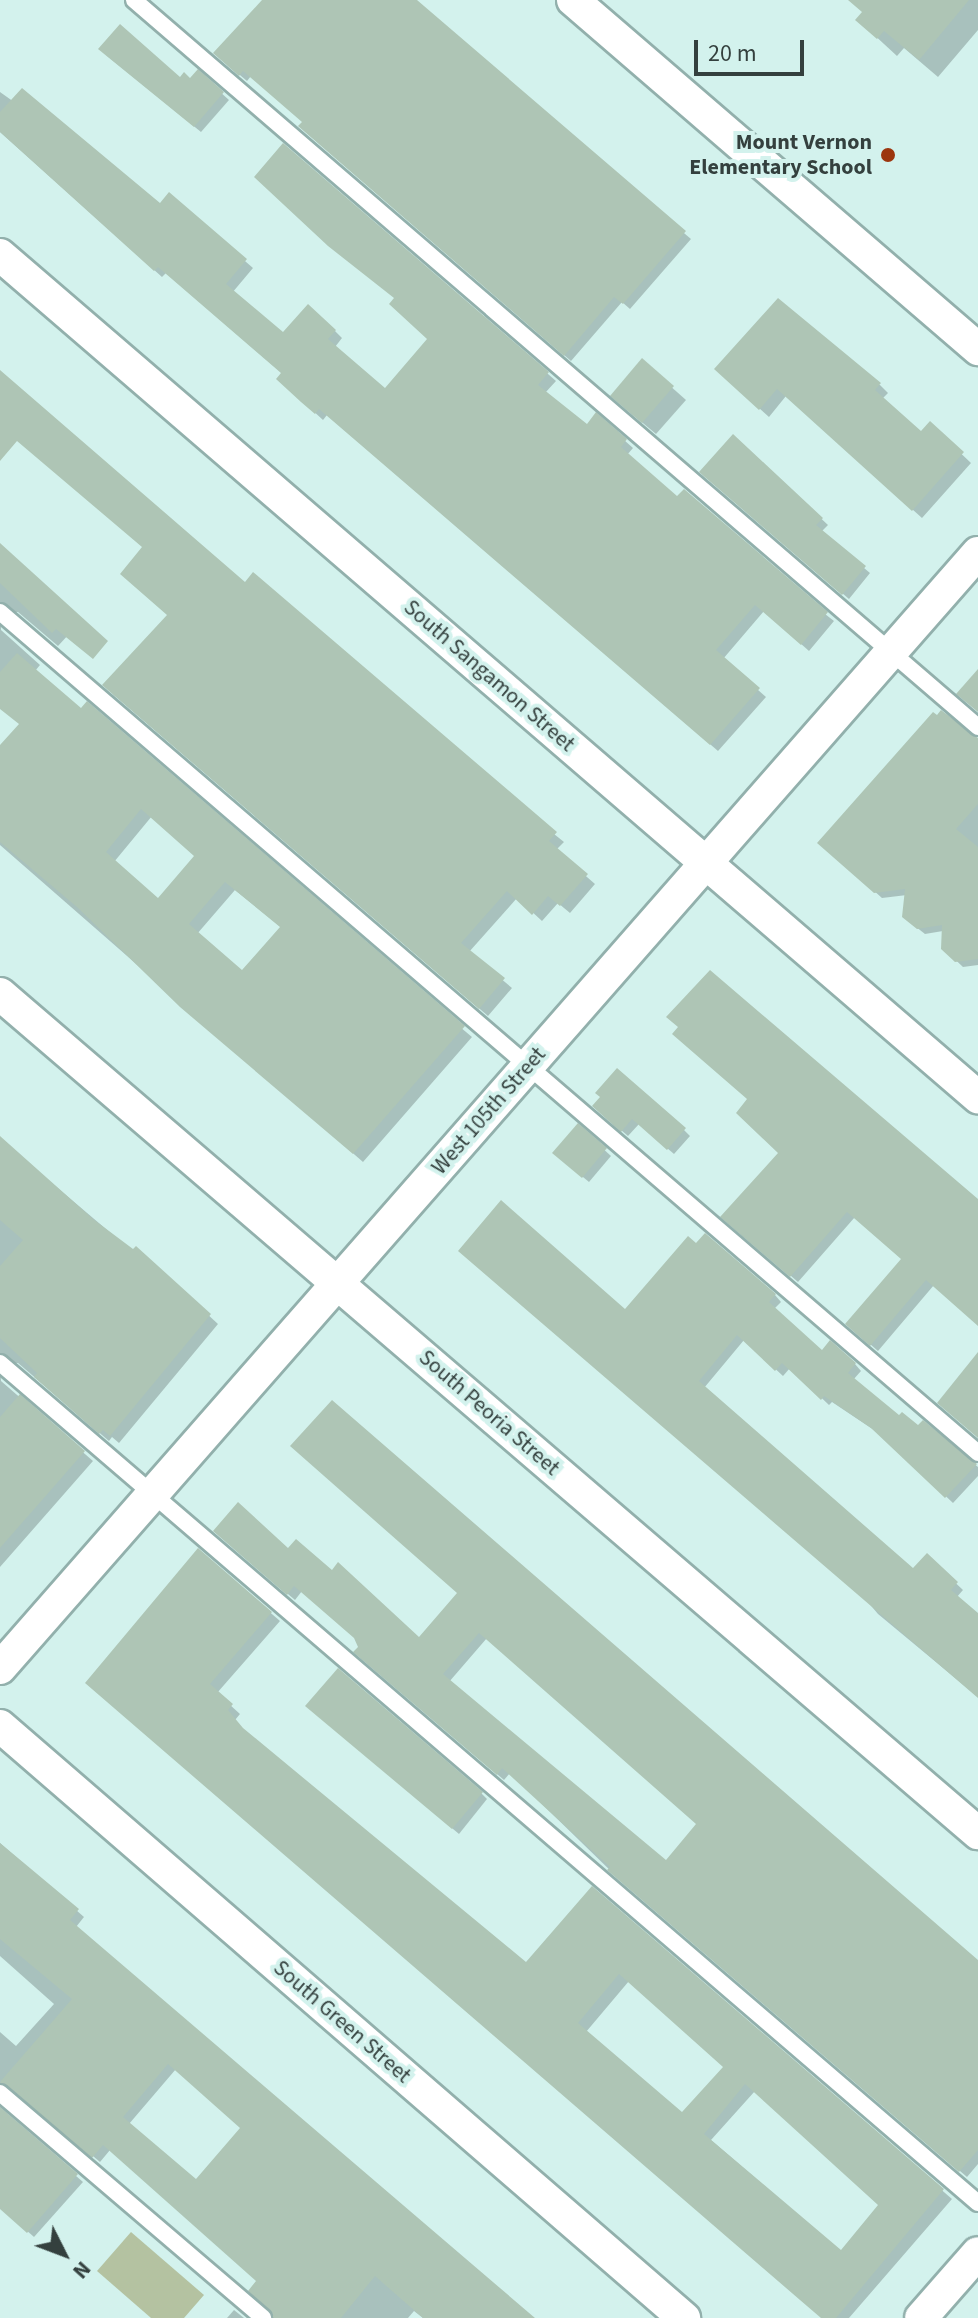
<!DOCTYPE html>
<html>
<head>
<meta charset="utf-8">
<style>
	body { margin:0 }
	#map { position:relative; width:978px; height:2318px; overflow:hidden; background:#d3f2ed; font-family:"Source Sans 3",sans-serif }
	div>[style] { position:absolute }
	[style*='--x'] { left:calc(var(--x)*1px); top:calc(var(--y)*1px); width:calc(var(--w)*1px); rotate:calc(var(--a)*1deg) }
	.green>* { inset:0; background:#b4c2a1 }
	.shadow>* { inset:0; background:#0003 }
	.building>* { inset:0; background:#aec5b5 }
	.roads { filter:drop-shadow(2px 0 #92b0ac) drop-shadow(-2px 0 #92b0ac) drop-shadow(0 2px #92b0ac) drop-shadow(0 -2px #92b0ac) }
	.service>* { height:16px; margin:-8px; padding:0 8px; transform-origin:8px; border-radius:8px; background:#fff }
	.minor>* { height:32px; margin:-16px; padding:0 16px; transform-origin:16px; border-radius:16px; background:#fff }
	.dots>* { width:22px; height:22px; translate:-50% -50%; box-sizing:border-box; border:4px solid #d3f2ed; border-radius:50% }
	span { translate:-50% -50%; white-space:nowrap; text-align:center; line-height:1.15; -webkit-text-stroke:8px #d3f2ed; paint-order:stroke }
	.poi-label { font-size:22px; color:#34403e; font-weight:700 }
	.right { translate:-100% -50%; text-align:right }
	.street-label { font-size:22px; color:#34403e }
	.north { position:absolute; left:24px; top:2214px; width:80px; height:80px; -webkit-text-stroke:6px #d3f2ed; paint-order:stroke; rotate:132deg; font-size:22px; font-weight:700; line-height:32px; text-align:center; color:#34403e }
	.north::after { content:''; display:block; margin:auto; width:28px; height:36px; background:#34403e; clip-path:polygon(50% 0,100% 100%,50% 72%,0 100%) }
	.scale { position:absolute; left:694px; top:40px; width:110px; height:36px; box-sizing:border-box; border:4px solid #34403e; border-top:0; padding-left:10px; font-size:24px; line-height:28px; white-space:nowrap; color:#34403e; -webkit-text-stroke:6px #d3f2ed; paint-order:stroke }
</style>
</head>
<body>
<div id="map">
	<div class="green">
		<div style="clip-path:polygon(131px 2232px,204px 2295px,184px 2318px,151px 2318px,97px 2271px)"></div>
	</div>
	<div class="shadow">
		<div style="clip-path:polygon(265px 0,409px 0,691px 239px,630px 309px,622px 302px,571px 361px,307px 133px,304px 122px,251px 76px,247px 81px,222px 60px)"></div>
		<div style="clip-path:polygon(875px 0,978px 0,978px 30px,938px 77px,904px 48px,897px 56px,858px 20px)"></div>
		<div style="clip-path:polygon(106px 55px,181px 80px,190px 80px,198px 72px,229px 100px,201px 132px)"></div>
		<div style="clip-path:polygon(0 92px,160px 206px,169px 195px,253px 268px,232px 293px,283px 335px,335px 331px,342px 338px,335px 347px,386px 390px,430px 339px,283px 146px,548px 374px,556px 381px,545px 393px,587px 427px,596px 415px,633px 448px,627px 455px,677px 499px,834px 621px,809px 651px,764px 611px,723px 659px,766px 697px,718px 751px,327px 415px,323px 420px,311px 409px,283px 374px,166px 273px,162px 277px,0 132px)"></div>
		<div style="clip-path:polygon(642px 361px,686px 400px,656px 434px,625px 408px)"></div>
		<div style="clip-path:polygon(0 372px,245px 585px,564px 842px,556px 850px,595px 884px,570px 913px,558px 903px,542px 921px,517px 898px,469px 952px,512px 988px,488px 1016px,113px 694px,169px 615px,144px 548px,0 423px)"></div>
		<div style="clip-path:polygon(726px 378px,880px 385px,888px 393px,882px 399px,922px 434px,930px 424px,971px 463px,922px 518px,786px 396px,769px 417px)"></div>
		<div style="clip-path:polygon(734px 437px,828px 525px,821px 532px,870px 573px,849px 599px,708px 478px)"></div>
		<div style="clip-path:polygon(evenodd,0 548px,82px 620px,58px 646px,18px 612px,1px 613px,1px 630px,40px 665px,35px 671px,472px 1037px,363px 1162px,0 845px,0 751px,29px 718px,0 690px,0 548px,152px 816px,196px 856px,158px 901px,114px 862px,152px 816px,0 548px,235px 890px,282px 928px,243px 972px,197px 934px,235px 890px)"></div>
		<div style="clip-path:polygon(978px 739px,978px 965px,963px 967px,943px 948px,943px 931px,925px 934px,911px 923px,907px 895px,882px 898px,826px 848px)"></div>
		<div style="clip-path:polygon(600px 1112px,684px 1130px,690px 1136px,674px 1154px,639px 1124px,628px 1136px)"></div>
		<div style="clip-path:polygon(578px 1126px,611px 1156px,589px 1182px,560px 1158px)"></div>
		<div style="clip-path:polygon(0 1139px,133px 1252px,136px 1248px,218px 1324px,119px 1443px,112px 1437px,109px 1441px,18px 1363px,0 1363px,1px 1381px,93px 1461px,0 1567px)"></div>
		<div style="clip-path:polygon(978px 1200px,978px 1324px,934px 1285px,878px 1351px,854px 1330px,903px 1260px,855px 1217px,798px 1282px,723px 1217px)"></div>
		<div style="clip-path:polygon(775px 1295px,781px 1302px,774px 1309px,822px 1352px,855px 1364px,861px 1371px,853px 1380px,899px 1418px,919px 1428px,923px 1423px,978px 1467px,978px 1476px,953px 1503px,880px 1434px,832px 1402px,829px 1405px,790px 1368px,783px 1376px,744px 1340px,704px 1388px,913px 1571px,927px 1556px,963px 1590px,956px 1598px,978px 1616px,978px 1697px,878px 1614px,625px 1312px)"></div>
		<div style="clip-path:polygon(evenodd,222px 1538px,288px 1551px,332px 1573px,420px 1639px,459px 1593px,978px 1962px,978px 2164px,967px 2177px,616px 1876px,510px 1773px,504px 1780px,362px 1658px,356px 1638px,302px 1591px,295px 1600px,222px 1538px,487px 1638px,699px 1824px,666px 1863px,449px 1682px,487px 1638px)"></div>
		<div style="clip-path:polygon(evenodd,199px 1551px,280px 1621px,217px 1693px,240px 1714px,235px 1720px,247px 1734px,527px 1964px,593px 1889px,952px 2199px,849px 2318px,823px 2318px,87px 1682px,199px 1551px,629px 1981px,725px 2067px,682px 2115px,586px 2032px,629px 1981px,199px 1551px,755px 2091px,880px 2206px,841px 2252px,711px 2140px,755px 2091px)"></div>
		<div style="clip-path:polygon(313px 1711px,481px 1793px,487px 1799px,459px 1834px)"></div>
		<div style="clip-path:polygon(evenodd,0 1843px,84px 1917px,76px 1927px,532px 2318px,423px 2318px,414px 2311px,408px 2318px,273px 2318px,258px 2281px,110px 2150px,100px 2162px,15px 2090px,0 2091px,0 2032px,16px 2046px,54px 2004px,0 1956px,0 1843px,176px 2069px,243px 2129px,197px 2181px,129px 2124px,176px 2069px)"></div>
		<div style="clip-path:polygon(0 2110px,83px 2182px,34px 2237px,0 2207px)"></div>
		<div style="clip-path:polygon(234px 2310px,244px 2318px,227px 2318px)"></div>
	</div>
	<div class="building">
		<div style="clip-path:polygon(262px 0,417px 0,686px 231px,623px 304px,614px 297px,564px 356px,298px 126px,302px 122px,243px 71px,239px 76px,213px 53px)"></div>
		<div style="clip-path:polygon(848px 0,969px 0,919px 60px,884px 31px,877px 39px,855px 20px,862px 12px)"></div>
		<div style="clip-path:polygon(120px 24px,180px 77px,184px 72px,190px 78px,198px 69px,224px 92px,194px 127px,98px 49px)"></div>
		<div style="clip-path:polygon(22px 88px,160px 203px,169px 192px,247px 259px,226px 284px,283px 332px,308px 304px,336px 330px,328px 339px,385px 388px,427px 339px,389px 304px,394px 298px,328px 246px,254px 177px,283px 143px,549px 372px,538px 385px,587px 424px,596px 412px,627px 439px,621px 447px,677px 496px,684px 489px,828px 612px,801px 645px,755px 605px,716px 650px,760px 688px,710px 745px,319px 409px,315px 414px,301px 402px,276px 379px,281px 373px,158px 267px,154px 271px,0 132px,0 112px)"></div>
		<div style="clip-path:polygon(778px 298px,881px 383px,875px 390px,921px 431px,930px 421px,964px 452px,912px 511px,777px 389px,759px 410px,714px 369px)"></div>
		<div style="clip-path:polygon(642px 358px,674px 386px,642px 423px,610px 396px)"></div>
		<div style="clip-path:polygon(0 370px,245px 582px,253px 572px,557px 832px,549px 841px,588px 874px,560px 906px,548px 896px,532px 915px,507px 891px,461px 943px,505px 978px,479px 1009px,102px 685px,167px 615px,120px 574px,142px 547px,17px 441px,0 461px)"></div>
		<div style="clip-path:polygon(733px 434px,823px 518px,816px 525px,866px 566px,842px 595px,699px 472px)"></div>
		<div style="clip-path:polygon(0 543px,108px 641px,93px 659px,56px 629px,52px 633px,0 583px)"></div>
		<div style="clip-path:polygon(evenodd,17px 653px,81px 708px,87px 701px,465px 1026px,353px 1154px,180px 1007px,77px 907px,0 842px,0 745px,19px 724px,0 709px,0 672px,17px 653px,141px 809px,194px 856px,158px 898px,106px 852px,141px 809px,17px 653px,225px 882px,280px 927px,242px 970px,189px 924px,225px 882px)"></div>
		<div style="clip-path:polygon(978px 669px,978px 712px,956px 694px)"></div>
		<div style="clip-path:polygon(941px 710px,978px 738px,978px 804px,956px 829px,978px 847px,978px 959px,955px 962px,941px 949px,942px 925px,917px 929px,902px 917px,905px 889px,874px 893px,817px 843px,933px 712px,937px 715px)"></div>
		<div style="clip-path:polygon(710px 970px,978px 1199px,978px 1326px,926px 1280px,870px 1346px,845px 1324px,901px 1259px,847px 1212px,790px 1277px,720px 1217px,778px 1153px,736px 1113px,747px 1099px,672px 1034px,678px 1027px,666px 1017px)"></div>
		<div style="clip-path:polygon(617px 1068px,686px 1128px,667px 1150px,632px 1119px,621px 1132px,592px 1106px,600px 1097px,595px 1093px)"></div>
		<div style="clip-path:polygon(578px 1123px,607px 1148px,582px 1178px,552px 1153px)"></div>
		<div style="clip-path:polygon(0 1136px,93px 1219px,133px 1249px,136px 1246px,211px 1314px,110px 1436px,103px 1430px,99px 1434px,34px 1377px,37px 1373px,0 1338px,0 1266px,23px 1240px,0 1220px)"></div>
		<div style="clip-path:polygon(501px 1200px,625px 1309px,688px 1236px,696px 1243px,705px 1233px,776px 1294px,769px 1302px,822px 1350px,830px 1340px,856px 1363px,848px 1373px,899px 1415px,902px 1412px,918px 1425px,923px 1420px,977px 1464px,945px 1498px,871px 1428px,824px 1396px,821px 1400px,782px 1363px,775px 1371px,737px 1335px,699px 1381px,913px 1568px,927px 1553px,958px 1582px,951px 1590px,978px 1613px,978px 1698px,458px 1251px)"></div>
		<div style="clip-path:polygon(978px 1352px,978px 1438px,937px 1403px)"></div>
		<div style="clip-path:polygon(20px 1394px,85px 1451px,0 1548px,0 1417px)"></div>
		<div style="clip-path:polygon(evenodd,332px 1400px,978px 1960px,978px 2150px,959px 2172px,607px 1870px,610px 1867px,502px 1768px,497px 1775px,353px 1652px,358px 1647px,354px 1638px,294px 1586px,287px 1595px,213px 1531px,238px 1502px,288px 1548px,296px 1539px,332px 1570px,338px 1562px,419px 1637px,457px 1593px,290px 1446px,332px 1400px,479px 1633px,696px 1824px,666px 1860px,443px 1674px,479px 1633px)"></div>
		<div style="clip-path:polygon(evenodd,198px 1548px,272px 1612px,210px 1684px,233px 1704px,228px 1710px,243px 1728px,526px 1962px,592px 1886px,944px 2189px,836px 2318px,821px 2318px,800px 2300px,85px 1683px,198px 1548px,619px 1974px,723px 2067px,682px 2112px,578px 2023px,619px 1974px,198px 1548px,745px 2084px,878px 2205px,841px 2250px,704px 2134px,745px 2084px)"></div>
		<div style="clip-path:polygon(338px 1668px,483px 1792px,452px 1829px,305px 1706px)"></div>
		<div style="clip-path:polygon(evenodd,0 1843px,79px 1909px,70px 1920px,535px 2318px,423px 2318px,375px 2276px,341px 2318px,274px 2318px,248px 2291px,256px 2281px,103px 2145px,92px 2158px,0 2082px,72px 1999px,0 1939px,0 1843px,168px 2064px,240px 2128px,196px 2179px,123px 2117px,168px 2064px)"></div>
		<div style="clip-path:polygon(0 2107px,78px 2174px,27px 2233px,0 2209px)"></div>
	</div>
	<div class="roads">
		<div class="service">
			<div style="--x:134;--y:0;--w:1114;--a:40.74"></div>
			<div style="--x:0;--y:612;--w:1290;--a:40.69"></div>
			<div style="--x:0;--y:1363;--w:1289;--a:40.66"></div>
			<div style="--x:0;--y:2093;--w:346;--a:40.5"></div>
		</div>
		<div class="minor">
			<div style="--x:573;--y:0;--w:535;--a:40.75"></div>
			<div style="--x:0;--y:255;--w:1291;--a:40.73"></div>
			<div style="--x:0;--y:994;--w:1289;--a:40.63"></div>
			<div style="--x:0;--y:1668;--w:1483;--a:-48.75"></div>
			<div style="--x:0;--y:1726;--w:905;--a:40.88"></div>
			<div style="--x:921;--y:2318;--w:86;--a:-48.8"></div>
		</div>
	</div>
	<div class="dots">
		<div style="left:888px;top:155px;background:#9c360e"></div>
	</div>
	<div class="poi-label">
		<span class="right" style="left:872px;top:155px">Mount Vernon<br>Elementary School</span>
	</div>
	<div class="street-label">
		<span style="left:489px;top:676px;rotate:41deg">South Sangamon Street</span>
		<span style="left:489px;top:1111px;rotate:-49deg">West 105th Street</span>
		<span style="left:489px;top:1413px;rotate:41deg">South Peoria Street</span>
		<span style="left:342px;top:2022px;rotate:41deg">South Green Street</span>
	</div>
	<div class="north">N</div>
	<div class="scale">20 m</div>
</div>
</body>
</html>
